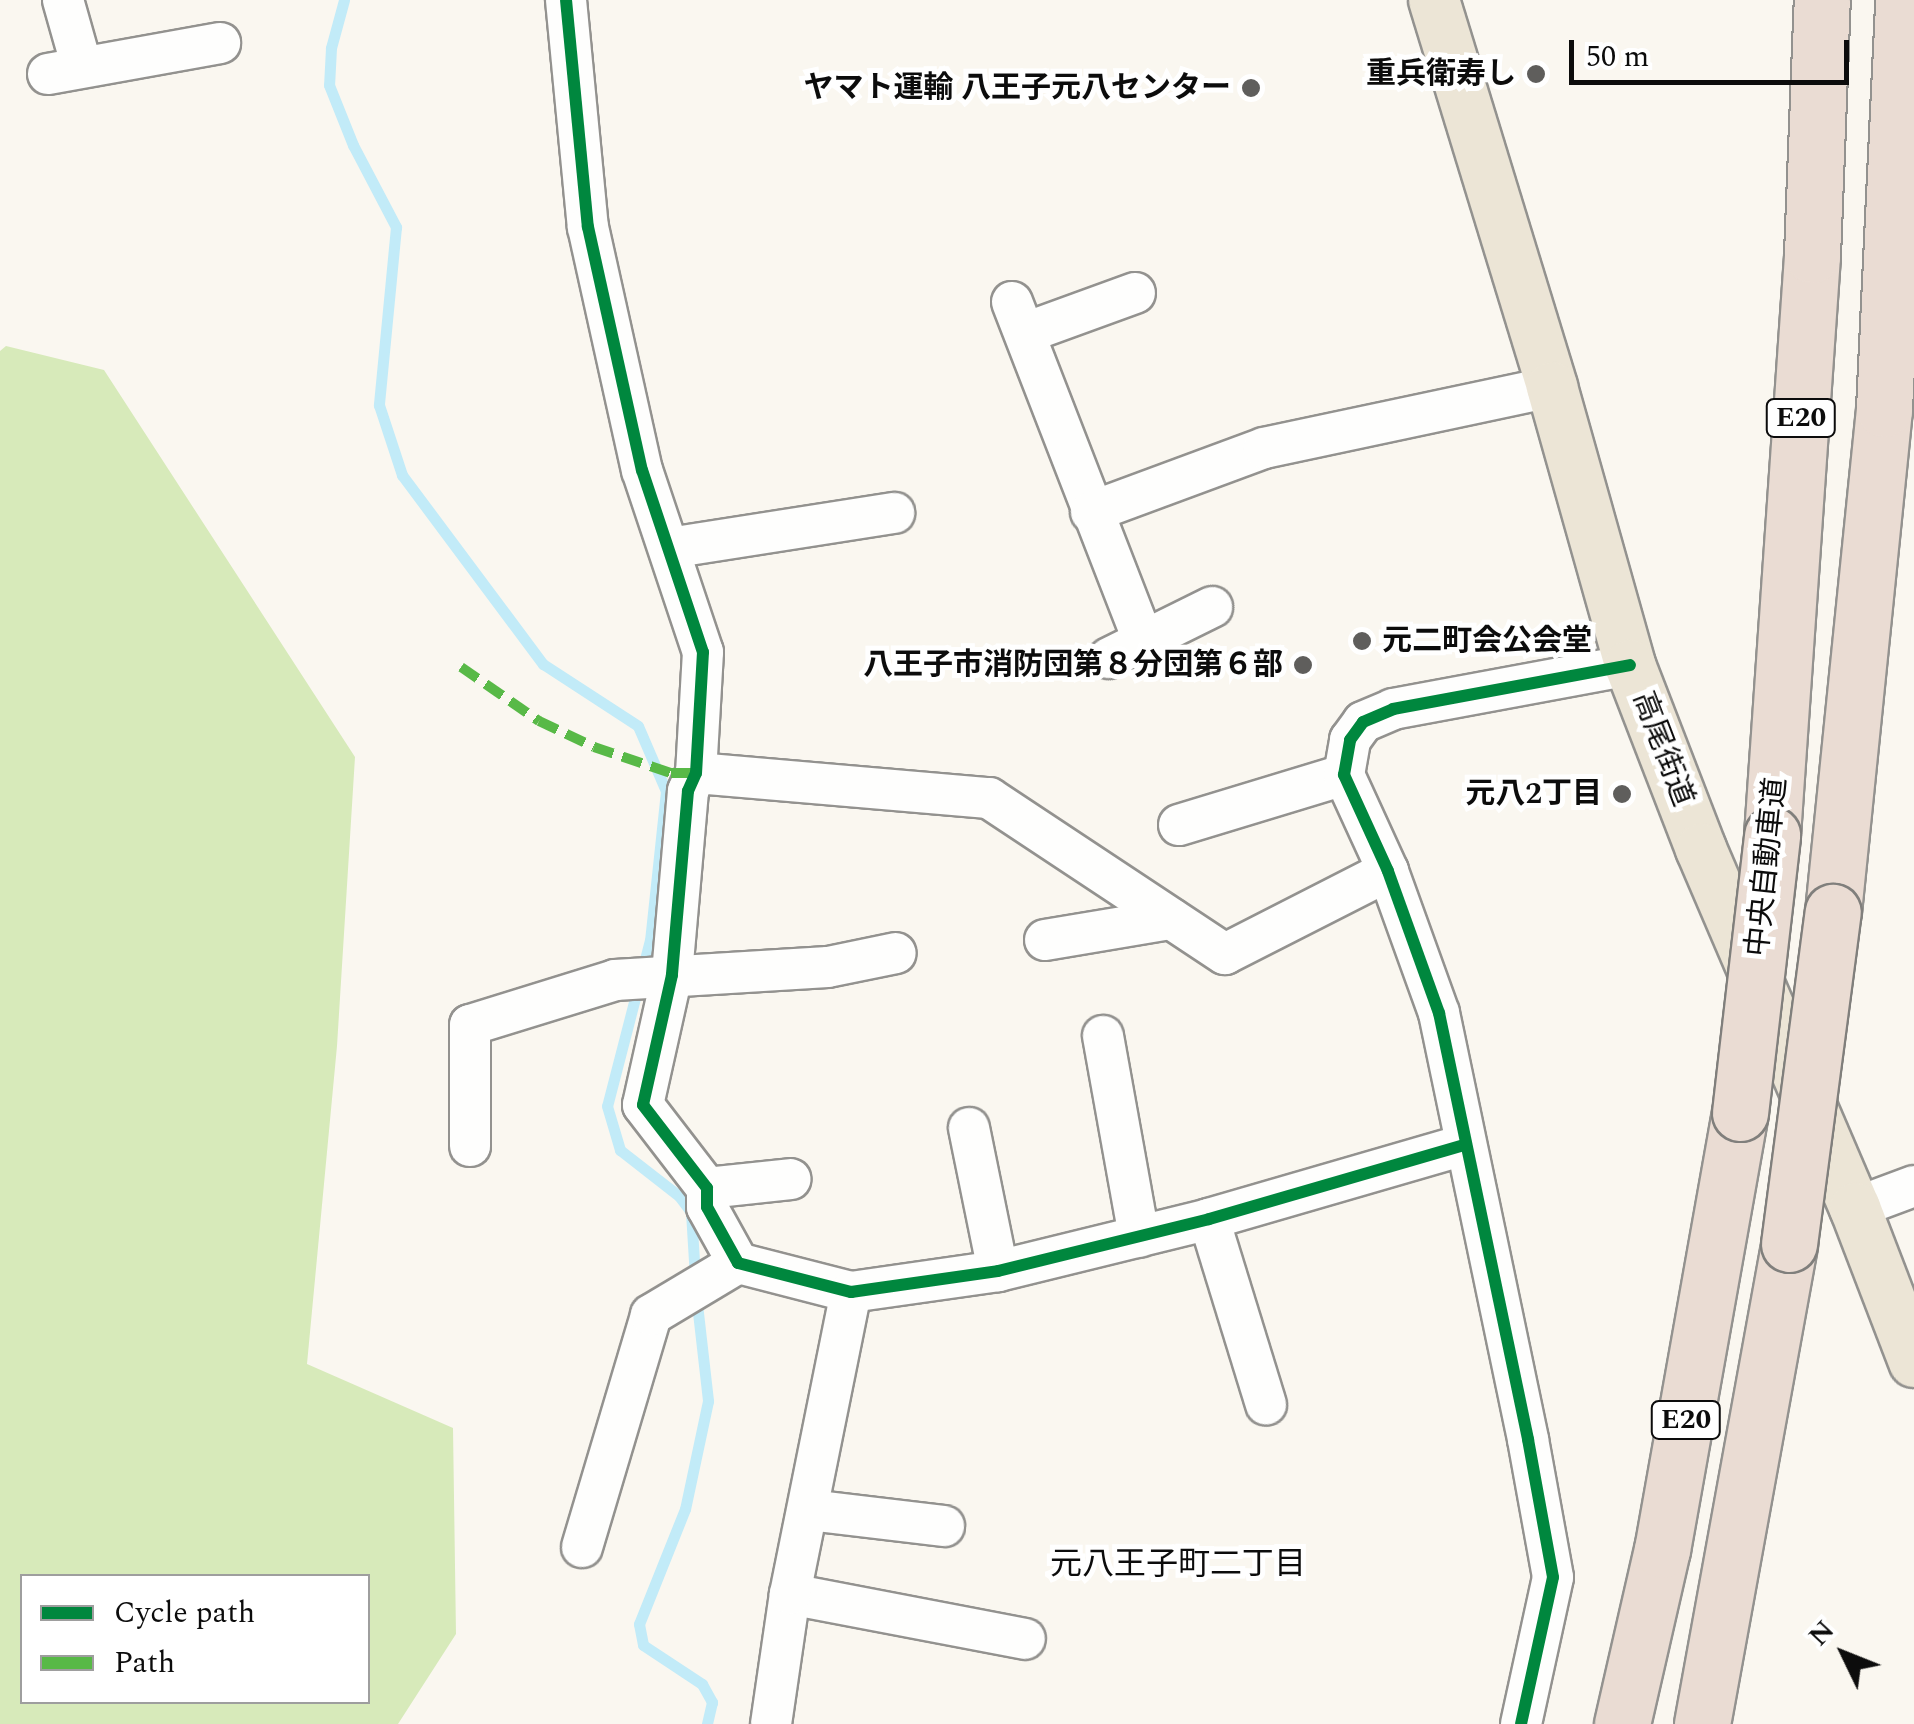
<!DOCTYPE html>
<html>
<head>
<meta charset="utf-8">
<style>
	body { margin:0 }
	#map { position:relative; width:1914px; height:1724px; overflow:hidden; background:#faf7f0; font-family:Spectral,"Noto Sans JP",serif }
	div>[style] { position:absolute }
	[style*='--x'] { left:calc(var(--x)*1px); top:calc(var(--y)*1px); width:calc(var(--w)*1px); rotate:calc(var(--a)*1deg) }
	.forest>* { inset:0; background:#d7eaba }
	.stream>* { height:11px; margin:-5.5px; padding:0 5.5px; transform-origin:5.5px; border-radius:5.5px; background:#c2ebf8 }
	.roads { filter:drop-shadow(2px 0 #93928f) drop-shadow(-2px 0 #93928f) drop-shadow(0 2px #93928f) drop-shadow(0 -2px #93928f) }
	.minor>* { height:40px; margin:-20px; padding:0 20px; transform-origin:20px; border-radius:20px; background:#fefefd }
	.major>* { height:50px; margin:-25px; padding:0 25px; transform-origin:25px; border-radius:25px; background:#ece5d6 }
	.highway>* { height:55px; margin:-27.5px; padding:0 27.5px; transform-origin:27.5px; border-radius:27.5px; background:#eadcd3 }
	.bridges { filter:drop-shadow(2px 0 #807f7c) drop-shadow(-2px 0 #807f7c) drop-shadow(0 2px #807f7c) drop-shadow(0 -2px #807f7c) }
	.highway-bridge>* { height:55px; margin:-27.5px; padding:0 27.5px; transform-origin:27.5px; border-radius:27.5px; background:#eadcd3 }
	.quiet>* { height:10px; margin-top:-5px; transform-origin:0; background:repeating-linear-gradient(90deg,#58b947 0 20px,transparent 0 30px) }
	.cycleway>* { height:12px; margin:-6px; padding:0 6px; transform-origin:6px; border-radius:6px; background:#00873e }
	.dots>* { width:28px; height:28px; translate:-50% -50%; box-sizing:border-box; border:5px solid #fff; border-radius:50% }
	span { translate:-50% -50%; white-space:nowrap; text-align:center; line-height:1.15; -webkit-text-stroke:10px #fff; paint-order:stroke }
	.shield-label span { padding:2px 8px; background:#fff; border:2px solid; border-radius:8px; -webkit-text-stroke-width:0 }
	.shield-label { font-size:28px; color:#0c0c0c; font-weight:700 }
	.poi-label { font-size:30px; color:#0c0c0c; font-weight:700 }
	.right { translate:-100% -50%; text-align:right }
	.left { translate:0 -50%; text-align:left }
	.street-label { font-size:30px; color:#0c0c0c }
	.neighbourhood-label { font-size:32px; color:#0c0c0c }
	.legend { position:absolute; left:20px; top:1574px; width:350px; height:130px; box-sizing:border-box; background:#fff; border:2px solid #9e9e9e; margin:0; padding:12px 18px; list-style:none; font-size:30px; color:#0c0c0c }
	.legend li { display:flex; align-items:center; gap:20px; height:50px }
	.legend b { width:50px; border:2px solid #9e9e9e }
	.north { position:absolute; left:1794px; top:1604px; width:100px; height:100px; -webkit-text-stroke:8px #fff; paint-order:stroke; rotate:313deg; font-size:28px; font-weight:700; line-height:40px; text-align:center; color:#0c0c0c }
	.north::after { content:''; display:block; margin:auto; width:35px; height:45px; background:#0c0c0c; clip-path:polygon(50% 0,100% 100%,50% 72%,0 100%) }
	.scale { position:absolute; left:1569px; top:40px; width:280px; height:45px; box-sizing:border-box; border:5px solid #0c0c0c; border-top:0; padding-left:12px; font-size:30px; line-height:35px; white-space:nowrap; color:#0c0c0c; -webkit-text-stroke:8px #fff; paint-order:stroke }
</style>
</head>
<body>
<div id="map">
	<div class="forest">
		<div style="clip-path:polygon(evenodd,6px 346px,104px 370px,355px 757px,337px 1046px,307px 1364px,453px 1428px,456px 1634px,398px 1724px,0 1724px,0 351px,6px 346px,22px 1576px,368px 1576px,368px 1702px,22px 1702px,22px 1576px)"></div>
	</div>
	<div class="stream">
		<div style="--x:344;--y:0;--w:50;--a:105.2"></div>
		<div style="--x:331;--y:48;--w:37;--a:93"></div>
		<div style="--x:329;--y:85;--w:65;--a:68.2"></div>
		<div style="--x:353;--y:145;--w:93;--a:62.3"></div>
		<div style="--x:396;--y:227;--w:179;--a:95.5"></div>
		<div style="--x:379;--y:405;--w:74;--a:71.8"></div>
		<div style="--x:402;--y:475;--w:236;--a:53.3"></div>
		<div style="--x:543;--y:664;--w:113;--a:33.1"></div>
		<div style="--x:638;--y:726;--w:71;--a:66.7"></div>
		<div style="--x:666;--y:791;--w:150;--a:96.1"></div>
		<div style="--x:650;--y:940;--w:171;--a:104.5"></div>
		<div style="--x:607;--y:1106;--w:46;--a:73.5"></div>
		<div style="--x:620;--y:1150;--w:75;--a:37.9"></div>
		<div style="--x:679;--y:1196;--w:20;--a:53"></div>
		<div style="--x:691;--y:1212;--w:65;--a:86.5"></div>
		<div style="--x:696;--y:1295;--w:107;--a:83.5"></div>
		<div style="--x:708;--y:1401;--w:110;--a:102"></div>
		<div style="--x:685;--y:1509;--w:124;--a:111.8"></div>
		<div style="--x:639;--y:1624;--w:21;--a:79"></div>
		<div style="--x:643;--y:1645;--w:71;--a:33.5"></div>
		<div style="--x:702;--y:1684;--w:21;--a:61"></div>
		<div style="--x:712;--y:1702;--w:23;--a:103"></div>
	</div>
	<div class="roads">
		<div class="minor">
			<div style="--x:63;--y:0;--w:70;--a:74.2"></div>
			<div style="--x:566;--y:0;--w:228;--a:84.5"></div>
			<div style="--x:588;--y:227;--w:249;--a:77.5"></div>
			<div style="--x:642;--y:470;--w:192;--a:71.5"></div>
			<div style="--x:703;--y:652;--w:121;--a:93.3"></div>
			<div style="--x:696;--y:773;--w:20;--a:114"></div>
			<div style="--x:688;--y:791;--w:185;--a:95"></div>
			<div style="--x:672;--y:975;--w:133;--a:102.6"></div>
			<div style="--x:643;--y:1105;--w:105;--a:52.4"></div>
			<div style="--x:707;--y:1188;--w:19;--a:90"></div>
			<div style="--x:707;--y:1207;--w:64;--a:61"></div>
			<div style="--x:738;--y:1263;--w:117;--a:14.4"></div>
			<div style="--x:851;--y:1292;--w:148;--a:-8.1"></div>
			<div style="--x:998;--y:1271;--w:217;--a:-13.8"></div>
			<div style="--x:1209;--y:1219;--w:265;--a:-16.2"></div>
			<div style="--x:48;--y:74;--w:175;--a:-10.2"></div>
			<div style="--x:1012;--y:302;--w:362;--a:68.8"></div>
			<div style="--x:1025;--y:333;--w:117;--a:-20"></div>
			<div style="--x:1091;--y:512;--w:184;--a:-20.3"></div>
			<div style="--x:1264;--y:448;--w:294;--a:-12"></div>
			<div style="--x:670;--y:548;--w:227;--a:-8.9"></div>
			<div style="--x:1109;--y:658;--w:115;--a:-26.3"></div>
			<div style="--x:696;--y:773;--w:294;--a:4.9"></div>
			<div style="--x:989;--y:798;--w:283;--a:33.5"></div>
			<div style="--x:1225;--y:954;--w:183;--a:-27"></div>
			<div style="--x:1179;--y:825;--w:172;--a:-16.9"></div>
			<div style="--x:1045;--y:940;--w:128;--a:-9.5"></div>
			<div style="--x:1103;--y:1036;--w:204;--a:79.8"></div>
			<div style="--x:969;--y:1128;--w:146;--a:78.5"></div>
			<div style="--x:470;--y:1146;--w:121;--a:-90"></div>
			<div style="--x:470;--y:1025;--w:152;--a:-17.2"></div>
			<div style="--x:615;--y:980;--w:213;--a:-3.5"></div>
			<div style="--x:828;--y:967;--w:69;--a:-11.6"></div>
			<div style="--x:707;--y:1188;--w:84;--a:-6.1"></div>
			<div style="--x:1855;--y:1208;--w:63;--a:-20.4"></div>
			<div style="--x:1209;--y:1219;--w:194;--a:72.9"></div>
			<div style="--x:809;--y:1510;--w:136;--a:6.8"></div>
			<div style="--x:582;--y:1547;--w:242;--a:-73.4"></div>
			<div style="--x:651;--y:1315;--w:101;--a:-30.9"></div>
			<div style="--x:790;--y:1594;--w:239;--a:10.8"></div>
			<div style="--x:771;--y:1724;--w:131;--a:-81.7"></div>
			<div style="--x:790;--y:1594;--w:308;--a:-78.6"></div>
			<div style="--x:1521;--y:1724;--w:150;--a:-77.7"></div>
			<div style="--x:1553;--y:1577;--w:140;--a:-100.3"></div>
			<div style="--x:1528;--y:1439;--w:435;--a:-101.8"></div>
			<div style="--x:1439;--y:1013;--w:151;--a:-109.8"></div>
			<div style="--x:1388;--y:871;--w:106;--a:-114.6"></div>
			<div style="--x:1344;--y:775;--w:36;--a:-80"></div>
			<div style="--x:1350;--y:740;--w:22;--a:-54"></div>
			<div style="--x:1363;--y:722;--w:33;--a:-23"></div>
			<div style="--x:1393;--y:709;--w:241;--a:-10.5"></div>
		</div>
		<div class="major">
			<div style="--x:1434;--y:0;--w:405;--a:73"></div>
			<div style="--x:1552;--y:387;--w:289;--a:74.3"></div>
			<div style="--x:1630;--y:665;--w:197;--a:68.9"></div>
			<div style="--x:1701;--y:849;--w:391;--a:66.8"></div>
			<div style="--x:1855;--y:1208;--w:165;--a:69"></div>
		</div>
		<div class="highway">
			<div style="--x:1772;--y:835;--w:581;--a:-86.05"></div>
			<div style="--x:1812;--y:255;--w:255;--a:-87.8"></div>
			<div style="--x:1833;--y:912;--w:506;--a:-84.21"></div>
			<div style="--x:1884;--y:409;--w:409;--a:-87.3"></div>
			<div style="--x:1622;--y:1724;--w:179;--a:-77.1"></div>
			<div style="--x:1662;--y:1550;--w:444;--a:-79.9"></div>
			<div style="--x:1702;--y:1724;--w:488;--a:-79.7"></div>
		</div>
	</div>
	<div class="bridges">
		<div class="highway-bridge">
			<div style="--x:1740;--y:1113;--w:280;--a:-83.4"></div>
			<div style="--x:1789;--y:1244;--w:335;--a:-82.5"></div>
		</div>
	</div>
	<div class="quiet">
		<div style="--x:461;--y:667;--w:95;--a:34.7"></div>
		<div style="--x:539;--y:721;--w:61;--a:25.3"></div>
		<div style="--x:594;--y:747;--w:81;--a:18.7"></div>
		<div style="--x:671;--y:773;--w:25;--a:0"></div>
	</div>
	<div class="cycleway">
		<div style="--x:566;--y:0;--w:228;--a:84.5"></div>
		<div style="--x:588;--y:227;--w:249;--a:77.5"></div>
		<div style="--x:642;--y:470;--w:192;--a:71.5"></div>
		<div style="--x:703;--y:652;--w:121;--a:93.3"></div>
		<div style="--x:696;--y:773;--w:20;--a:114"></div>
		<div style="--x:688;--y:791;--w:185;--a:95"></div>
		<div style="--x:672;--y:975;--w:133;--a:102.6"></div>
		<div style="--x:643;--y:1105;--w:105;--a:52.4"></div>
		<div style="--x:707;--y:1188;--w:19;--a:90"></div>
		<div style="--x:707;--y:1207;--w:64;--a:61"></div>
		<div style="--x:738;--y:1263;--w:117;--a:14.4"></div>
		<div style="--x:851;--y:1292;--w:148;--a:-8.1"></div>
		<div style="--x:998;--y:1271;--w:217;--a:-13.8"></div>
		<div style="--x:1209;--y:1219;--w:265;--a:-16.2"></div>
		<div style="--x:1521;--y:1724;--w:150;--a:-77.7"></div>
		<div style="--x:1553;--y:1577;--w:140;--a:-100.3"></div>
		<div style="--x:1528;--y:1439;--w:435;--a:-101.8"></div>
		<div style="--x:1439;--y:1013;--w:151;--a:-109.8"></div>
		<div style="--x:1388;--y:871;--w:106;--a:-114.6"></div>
		<div style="--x:1344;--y:775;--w:36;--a:-80"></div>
		<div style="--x:1350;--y:740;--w:22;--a:-54"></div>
		<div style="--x:1363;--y:722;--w:33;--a:-23"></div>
		<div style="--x:1393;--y:709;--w:241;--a:-10.5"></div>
	</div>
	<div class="dots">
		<div style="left:1536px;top:74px;background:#5f5e5c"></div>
		<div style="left:1251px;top:88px;background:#5f5e5c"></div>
		<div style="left:1362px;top:641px;background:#5f5e5c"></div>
		<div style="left:1303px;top:665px;background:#5f5e5c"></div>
		<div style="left:1622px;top:794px;background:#5f5e5c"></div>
	</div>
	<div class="shield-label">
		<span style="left:1801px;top:418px">E20</span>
		<span style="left:1686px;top:1420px">E20</span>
	</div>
	<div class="poi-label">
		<span class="right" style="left:1516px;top:74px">重兵衛寿し</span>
		<span class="right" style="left:1231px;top:88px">ヤマト運輸 八王子元八センター</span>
		<span class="left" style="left:1382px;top:641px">元二町会公会堂</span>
		<span class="right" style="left:1283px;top:665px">八王子市消防団第８分団第６部</span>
		<span class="right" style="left:1602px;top:794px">元八2丁目</span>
	</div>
	<div class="street-label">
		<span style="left:1663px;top:749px;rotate:69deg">高尾街道</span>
		<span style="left:1767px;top:867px;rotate:-84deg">中央自動車道</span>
	</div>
	<div class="neighbourhood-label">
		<span style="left:1178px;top:1565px">元八王子町二丁目</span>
	</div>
	<ul class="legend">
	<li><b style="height:12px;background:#00873e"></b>Cycle path</li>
	<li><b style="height:12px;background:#58b947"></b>Path</li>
	</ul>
	<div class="north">N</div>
	<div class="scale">50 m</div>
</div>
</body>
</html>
